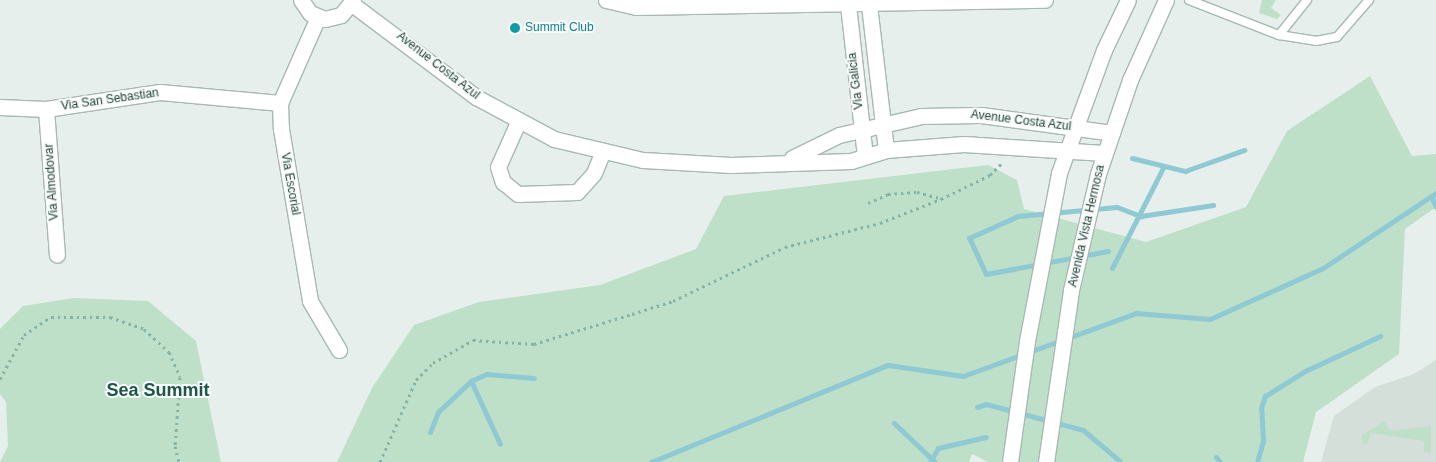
<!DOCTYPE html>
<html>
<head>
<meta charset="utf-8">
<style>
	body { margin:0 }
	#map { position:relative; width:1436px; height:462px; overflow:hidden; background:#e6efeb; font-family:Helvetica,sans-serif }
	div>[style] { position:absolute }
	[style*='--x'] { left:calc(var(--x)*1px); top:calc(var(--y)*1px); width:calc(var(--w)*1px); rotate:calc(var(--a)*1deg) }
	.built>* { inset:0; background:#d4dfda }
	.green>* { inset:0; background:#bfe0c8 }
	.stream>* { height:5px; margin:-2.5px; padding:0 2.5px; transform-origin:2.5px; border-radius:2.5px; background:#8ec9d4 }
	.path>* { height:3px; margin-top:-1.5px; transform-origin:0; background:repeating-linear-gradient(90deg,#86b3a5 0 2.5px,transparent 0 6.5px) }
	.roads { filter:drop-shadow(1px 0 #a8b8b2) drop-shadow(-1px 0 #a8b8b2) drop-shadow(0 1px #a8b8b2) drop-shadow(0 -1px #a8b8b2) }
	.service>* { height:8px; margin:-4px; padding:0 4px; transform-origin:4px; border-radius:4px; background:#fff }
	.minor>* { height:15px; margin:-7.5px; padding:0 7.5px; transform-origin:7.5px; border-radius:7.5px; background:#fff }
	.tertiary>* { height:15px; margin:-7.5px; padding:0 7.5px; transform-origin:7.5px; border-radius:7.5px; background:#fff }
	.secondary>* { height:15px; margin:-7.5px; padding:0 7.5px; transform-origin:7.5px; border-radius:7.5px; background:#fff }
	.dots>* { width:14px; height:14px; translate:-50% -50%; box-sizing:border-box; border:2px solid #f7fbf9; border-radius:50% }
	span { translate:-50% -50%; white-space:nowrap; text-align:center; line-height:1.15; -webkit-text-stroke:4px #f7fbf9; paint-order:stroke }
	.culture-label { font-size:12px; color:#0d838f }
	.left { translate:0 -50%; text-align:left }
	.street-label { font-size:12px; color:#24423a }
	.district-label { font-size:18px; color:#1f5548; font-weight:700 }
</style>
</head>
<body>
<div id="map">
	<div class="built">
		<div style="clip-path:polygon(1436px 360px,1436px 462px,1321px 462px,1334px 416px,1375px 387px,1414px 374px)"></div>
	</div>
	<div class="green">
		<div style="clip-path:polygon(1262px 0,1276px 0,1271px 8px,1281px 15px,1277px 19px,1259px 13px)"></div>
		<div style="clip-path:polygon(1370px 76px,1412px 156px,1436px 154px,1436px 207px,1405px 229px,1399px 354px,1316px 412px,1303px 462px,988px 462px,972px 454px,969px 462px,337px 462px,372px 388px,414px 325px,479px 302px,600px 285px,696px 249px,724px 196px,988px 165px,1017px 180px,1024px 209px,1146px 242px,1246px 207px,1287px 131px)"></div>
		<div style="clip-path:polygon(74px 298px,148px 301px,196px 341px,221px 462px,0 462px,8px 446px,6px 402px,0 394px,0 329px,23px 306px)"></div>
		<div style="clip-path:polygon(1384px 421px,1390px 431px,1431px 426px,1431px 453px,1424px 452px,1424px 441px,1371px 433px,1367px 444px,1363px 444px,1361px 436px)"></div>
	</div>
	<div class="stream">
		<div style="--x:1132;--y:158;--w:55;--a:13.8"></div>
		<div style="--x:1185;--y:171;--w:63;--a:-19.6"></div>
		<div style="--x:1431;--y:196;--w:12;--a:66"></div>
		<div style="--x:1108;--y:251;--w:124;--a:169.3"></div>
		<div style="--x:986;--y:274;--w:40;--a:-115"></div>
		<div style="--x:969;--y:238;--w:54;--a:-24.2"></div>
		<div style="--x:1018;--y:216;--w:99;--a:-5.2"></div>
		<div style="--x:1117;--y:207;--w:26;--a:21"></div>
		<div style="--x:1141;--y:216;--w:73;--a:-8.7"></div>
		<div style="--x:1112;--y:268;--w:112;--a:-63"></div>
		<div style="--x:471;--y:381;--w:69;--a:65.3"></div>
		<div style="--x:977;--y:407;--w:9;--a:-18"></div>
		<div style="--x:986;--y:404;--w:100;--a:15"></div>
		<div style="--x:1083;--y:430;--w:48;--a:40"></div>
		<div style="--x:894;--y:423;--w:57;--a:43.6"></div>
		<div style="--x:430;--y:432;--w:22;--a:-68"></div>
		<div style="--x:438;--y:412;--w:45;--a:-43.2"></div>
		<div style="--x:471;--y:381;--w:17;--a:-24"></div>
		<div style="--x:487;--y:374;--w:47;--a:4.9"></div>
		<div style="--x:1216;--y:457;--w:6;--a:51"></div>
		<div style="--x:651;--y:462;--w:256;--a:-22.3"></div>
		<div style="--x:888;--y:365;--w:76;--a:8.3"></div>
		<div style="--x:963;--y:376;--w:184;--a:-20"></div>
		<div style="--x:1136;--y:313;--w:74;--a:4.6"></div>
		<div style="--x:1210;--y:319;--w:124;--a:-24.3"></div>
		<div style="--x:1323;--y:268;--w:136;--a:-33.6"></div>
		<div style="--x:930;--y:462;--w:16;--a:-60"></div>
		<div style="--x:938;--y:448;--w:49;--a:-12.9"></div>
		<div style="--x:1257;--y:462;--w:22;--a:-74"></div>
		<div style="--x:1263;--y:441;--w:33;--a:-93"></div>
		<div style="--x:1261;--y:408;--w:13;--a:-72"></div>
		<div style="--x:1265;--y:396;--w:47;--a:-32"></div>
		<div style="--x:1305;--y:371;--w:83;--a:-25"></div>
	</div>
	<div class="path">
		<div style="--x:868;--y:203;--w:22;--a:-24"></div>
		<div style="--x:888;--y:194;--w:29;--a:-4"></div>
		<div style="--x:917;--y:192;--w:24;--a:15"></div>
		<div style="--x:0;--y:379;--w:50;--a:-61.4"></div>
		<div style="--x:24;--y:335;--w:32;--a:-34"></div>
		<div style="--x:51;--y:317;--w:59;--a:0"></div>
		<div style="--x:110;--y:317;--w:36;--a:19"></div>
		<div style="--x:144;--y:329;--w:34;--a:43"></div>
		<div style="--x:169;--y:352;--w:27;--a:66"></div>
		<div style="--x:180;--y:377;--w:69;--a:94.1"></div>
		<div style="--x:175;--y:446;--w:16;--a:76"></div>
		<div style="--x:380;--y:462;--w:90;--a:-66.3"></div>
		<div style="--x:416;--y:380;--w:24;--a:-45"></div>
		<div style="--x:433;--y:363;--w:46;--a:-29.9"></div>
		<div style="--x:473;--y:340;--w:61;--a:3.8"></div>
		<div style="--x:534;--y:344;--w:102;--a:-17"></div>
		<div style="--x:632;--y:314;--w:43;--a:-17.6"></div>
		<div style="--x:673;--y:301;--w:124;--a:-25.7"></div>
		<div style="--x:785;--y:247;--w:98;--a:-14.2"></div>
		<div style="--x:880;--y:223;--w:66;--a:-21.5"></div>
		<div style="--x:941;--y:199;--w:55;--a:-26.1"></div>
		<div style="--x:990;--y:175;--w:18;--a:-45"></div>
	</div>
	<div class="roads">
		<div class="service">
			<div style="--x:1189;--y:0;--w:97;--a:21.3"></div>
			<div style="--x:1279;--y:35;--w:45;--a:-51.3"></div>
			<div style="--x:1279;--y:35;--w:37;--a:9"></div>
			<div style="--x:1316;--y:41;--w:21;--a:-11"></div>
			<div style="--x:1337;--y:37;--w:49;--a:-49.1"></div>
		</div>
		<div class="minor">
			<div style="--x:606;--y:0;--w:31;--a:13"></div>
			<div style="--x:636;--y:7;--w:409;--a:-1"></div>
			<div style="--x:848;--y:5;--w:152;--a:83.6"></div>
			<div style="--x:869;--y:5;--w:146;--a:83.3"></div>
			<div style="--x:318;--y:17;--w:94;--a:113.8"></div>
			<div style="--x:280;--y:103;--w:26;--a:88"></div>
			<div style="--x:281;--y:129;--w:174;--a:80.4"></div>
			<div style="--x:310;--y:301;--w:57;--a:59.4"></div>
			<div style="--x:0;--y:107;--w:46;--a:2.5"></div>
			<div style="--x:46;--y:109;--w:115;--a:-8.5"></div>
			<div style="--x:160;--y:92;--w:121;--a:5.2"></div>
			<div style="--x:46;--y:109;--w:146;--a:85.7"></div>
			<div style="--x:519;--y:120;--w:51;--a:114.1"></div>
			<div style="--x:498;--y:167;--w:16;--a:72"></div>
			<div style="--x:503;--y:182;--w:19;--a:39"></div>
			<div style="--x:518;--y:194;--w:59;--a:-1.9"></div>
			<div style="--x:577;--y:192;--w:25;--a:-48"></div>
			<div style="--x:594;--y:173;--w:24;--a:-68"></div>
		</div>
		<div class="tertiary">
			<div style="--x:301;--y:0;--w:16;--a:55"></div>
			<div style="--x:310;--y:13;--w:16;--a:22"></div>
			<div style="--x:325;--y:19;--w:16;--a:-14"></div>
			<div style="--x:341;--y:15;--w:19;--a:-51"></div>
			<div style="--x:352;--y:4;--w:155;--a:36.9"></div>
			<div style="--x:476;--y:97;--w:89;--a:28.3"></div>
			<div style="--x:554;--y:139;--w:91;--a:13.3"></div>
			<div style="--x:643;--y:160;--w:88;--a:3.3"></div>
			<div style="--x:731;--y:165;--w:120;--a:-1.9"></div>
			<div style="--x:851;--y:161;--w:37;--a:-17"></div>
			<div style="--x:886;--y:150;--w:78;--a:-4.4"></div>
			<div style="--x:964;--y:144;--w:140;--a:3.7"></div>
			<div style="--x:792;--y:158;--w:52;--a:-26.1"></div>
			<div style="--x:839;--y:135;--w:84;--a:-13"></div>
			<div style="--x:921;--y:116;--w:60;--a:-1"></div>
			<div style="--x:981;--y:115;--w:132;--a:7.8"></div>
		</div>
		<div class="secondary">
			<div style="--x:1010;--y:462;--w:122;--a:-82"></div>
			<div style="--x:1027;--y:341;--w:171;--a:-79.2"></div>
			<div style="--x:1059;--y:173;--w:131;--a:-69.9"></div>
			<div style="--x:1104;--y:50;--w:55;--a:-64.4"></div>
			<div style="--x:1046;--y:462;--w:174;--a:-81.7"></div>
			<div style="--x:1071;--y:290;--w:119;--a:-76.9"></div>
			<div style="--x:1098;--y:174;--w:99;--a:-71.2"></div>
			<div style="--x:1130;--y:80;--w:88;--a:-65.8"></div>
		</div>
	</div>
	<div class="dots">
		<div style="left:515px;top:28px;background:#0f9aa8"></div>
	</div>
	<div class="culture-label">
		<span class="left" style="left:525px;top:28px">Summit Club</span>
	</div>
	<div class="street-label">
		<span style="left:438px;top:66px;rotate:38deg">Avenue Costa Azul</span>
		<span style="left:856px;top:81px;rotate:-97deg">Via Galicia</span>
		<span style="left:110px;top:100px;rotate:-8deg">Via San Sebastian</span>
		<span style="left:1021px;top:121px;rotate:7deg">Avenue Costa Azul</span>
		<span style="left:52px;top:182px;rotate:-94deg">Via Almodovar</span>
		<span style="left:290px;top:184px;rotate:80deg">Via Escorial</span>
		<span style="left:1087px;top:226px;rotate:-77deg">Avenida Vista Hermosa</span>
	</div>
	<div class="district-label">
		<span style="left:158px;top:390px">Sea Summit</span>
	</div>
</div>
</body>
</html>
